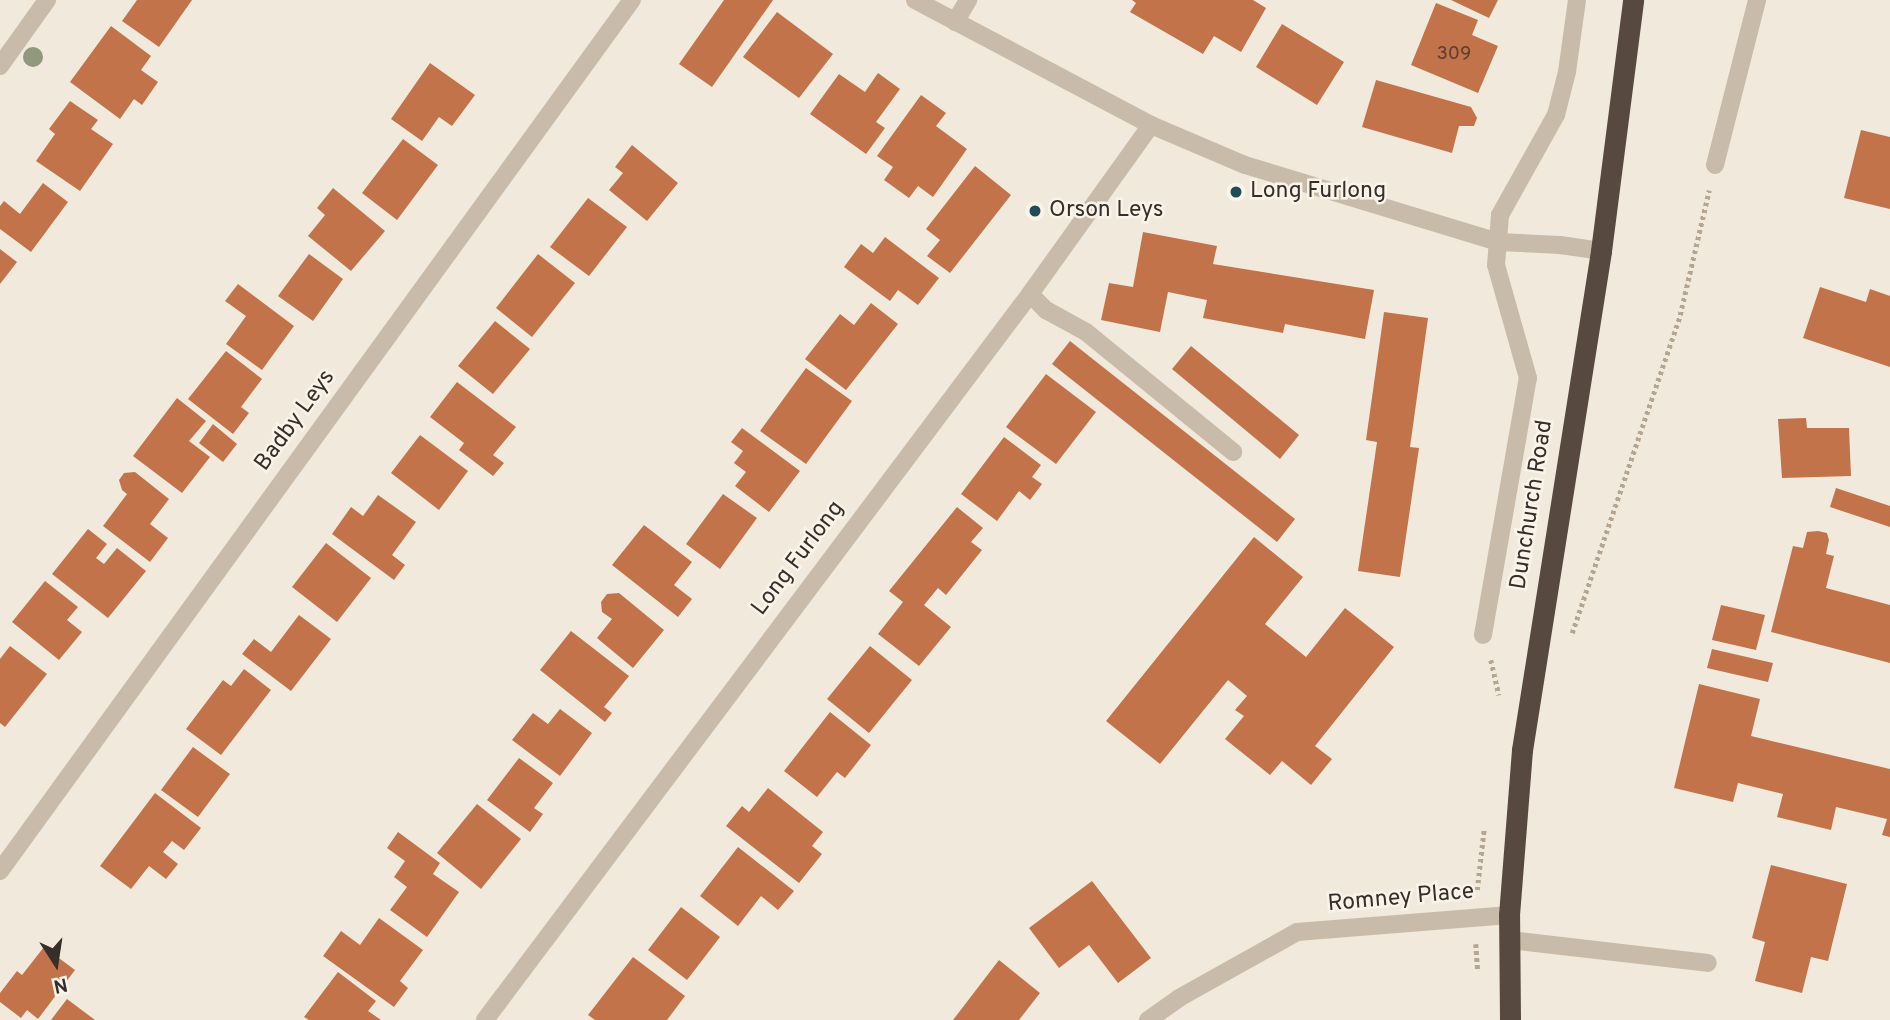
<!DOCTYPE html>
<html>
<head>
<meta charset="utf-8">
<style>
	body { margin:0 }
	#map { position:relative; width:1890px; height:1020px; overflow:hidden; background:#f1eadc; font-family:Overpass,sans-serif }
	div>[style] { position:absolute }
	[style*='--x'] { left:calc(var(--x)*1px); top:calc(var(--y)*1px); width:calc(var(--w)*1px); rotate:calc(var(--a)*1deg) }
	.building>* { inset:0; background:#c2734a }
	.path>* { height:4.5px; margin-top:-2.25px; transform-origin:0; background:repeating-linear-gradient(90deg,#b5a593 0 3.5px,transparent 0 7px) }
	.minor>* { height:18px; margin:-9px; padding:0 9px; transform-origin:9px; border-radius:9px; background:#c9bba9 }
	.highway>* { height:21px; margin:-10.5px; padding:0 10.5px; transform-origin:10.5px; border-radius:10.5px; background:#574940 }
	.trees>* { width:20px; height:20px; margin:-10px; border-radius:50%; background:#91987c }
	.dots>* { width:19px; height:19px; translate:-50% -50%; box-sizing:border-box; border:4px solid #f9f3e9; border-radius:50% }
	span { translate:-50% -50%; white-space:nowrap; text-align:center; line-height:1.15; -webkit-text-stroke:5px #f9f3e9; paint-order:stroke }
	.number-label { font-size:19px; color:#593f30 }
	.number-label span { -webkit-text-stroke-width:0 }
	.poi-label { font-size:23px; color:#362e28 }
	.left { translate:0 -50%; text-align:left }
	.street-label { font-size:23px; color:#362e28 }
	.north { position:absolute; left:21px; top:929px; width:70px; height:70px; -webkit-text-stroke:5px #f9f3e9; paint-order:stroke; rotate:168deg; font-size:19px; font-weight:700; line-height:28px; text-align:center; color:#362e28 }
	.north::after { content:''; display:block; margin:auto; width:24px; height:32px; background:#362e28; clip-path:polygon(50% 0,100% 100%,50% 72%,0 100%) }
</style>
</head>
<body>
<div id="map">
	<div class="building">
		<div style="clip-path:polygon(137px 0,192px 0,159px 47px,122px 21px)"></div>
		<div style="clip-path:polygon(724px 0,773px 0,712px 87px,679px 64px)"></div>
		<div style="clip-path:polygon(1132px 0,1253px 0,1266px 8px,1241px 52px,1214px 36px,1203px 54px,1130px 12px,1136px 3px)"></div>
		<div style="clip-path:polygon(1451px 0,1498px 0,1489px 18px)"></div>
		<div style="clip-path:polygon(1436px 3px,1478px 20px,1472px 35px,1498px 46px,1478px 93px,1411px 65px)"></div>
		<div style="clip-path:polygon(777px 12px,833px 54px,799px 98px,743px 57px)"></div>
		<div style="clip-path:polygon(1282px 24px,1344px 62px,1317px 105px,1256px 67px)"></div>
		<div style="clip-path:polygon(111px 26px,151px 56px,141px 70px,158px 82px,142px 105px,134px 99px,120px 119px,70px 82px)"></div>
		<div style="clip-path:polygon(430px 63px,475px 95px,452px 126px,439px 117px,422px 141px,391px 119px)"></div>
		<div style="clip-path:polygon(878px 73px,900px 89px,876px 122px,885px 128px,866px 154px,810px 114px,839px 74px,865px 92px)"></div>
		<div style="clip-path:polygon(1376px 80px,1471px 107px,1477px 118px,1474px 126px,1459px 126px,1452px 153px,1362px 127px)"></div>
		<div style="clip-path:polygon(921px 95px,946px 113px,936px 126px,967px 149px,933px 197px,918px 186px,909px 198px,884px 180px,893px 167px,877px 156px)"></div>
		<div style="clip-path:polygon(70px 101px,98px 120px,91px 129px,113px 144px,80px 191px,36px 161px,55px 134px,49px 129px)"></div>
		<div style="clip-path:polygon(1861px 130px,1890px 137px,1890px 209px,1844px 198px)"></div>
		<div style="clip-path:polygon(403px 139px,438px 165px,397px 220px,362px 193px)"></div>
		<div style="clip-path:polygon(632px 145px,678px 183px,647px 221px,609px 190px,623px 173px,615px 167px)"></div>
		<div style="clip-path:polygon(975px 166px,1011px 195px,950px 273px,927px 256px,940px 240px,926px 229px)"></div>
		<div style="clip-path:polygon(43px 183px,68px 202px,31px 252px,0 229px,0 206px,4px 201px,20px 214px)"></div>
		<div style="clip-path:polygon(333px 188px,385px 231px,351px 271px,308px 236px,325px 215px,317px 208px)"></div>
		<div style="clip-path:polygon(588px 198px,627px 227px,589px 276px,550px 247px)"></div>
		<div style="clip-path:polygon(1143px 232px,1217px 246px,1213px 264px,1374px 290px,1365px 339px,1285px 324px,1283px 333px,1203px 318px,1207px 300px,1168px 292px,1160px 332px,1101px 320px,1109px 283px,1133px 287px)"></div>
		<div style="clip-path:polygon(885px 237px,939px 278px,918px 305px,898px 290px,890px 301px,844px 267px,861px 244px,873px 253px)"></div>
		<div style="clip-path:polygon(0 249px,17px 262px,0 284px)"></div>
		<div style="clip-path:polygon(309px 254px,343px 279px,313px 321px,278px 296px)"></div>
		<div style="clip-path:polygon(538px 254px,575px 283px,532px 337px,496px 308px)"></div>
		<div style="clip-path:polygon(238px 284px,294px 326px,262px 370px,226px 344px,246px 316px,225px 301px)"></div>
		<div style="clip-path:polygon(1820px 287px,1866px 302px,1870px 289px,1890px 296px,1890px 367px,1803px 338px)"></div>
		<div style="clip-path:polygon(871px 303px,898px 324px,846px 390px,805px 359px,840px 314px,854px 325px)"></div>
		<div style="clip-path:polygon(1384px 312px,1428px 318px,1410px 447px,1419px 448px,1400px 577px,1358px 571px,1377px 442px,1366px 440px)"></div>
		<div style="clip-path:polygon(495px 321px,530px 349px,493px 394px,458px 366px)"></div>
		<div style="clip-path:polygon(1070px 341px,1295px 519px,1277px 542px,1052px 364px)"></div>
		<div style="clip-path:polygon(1191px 346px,1299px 435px,1280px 459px,1172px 369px)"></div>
		<div style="clip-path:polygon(226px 351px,262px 379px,241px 407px,249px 413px,233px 434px,188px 399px)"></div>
		<div style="clip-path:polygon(806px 368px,852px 401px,806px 464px,760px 431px)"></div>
		<div style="clip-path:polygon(1046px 374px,1096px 412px,1056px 464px,1006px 427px)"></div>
		<div style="clip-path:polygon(457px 382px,516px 427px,493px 455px,504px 463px,493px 476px,459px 450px,464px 443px,430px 417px)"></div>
		<div style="clip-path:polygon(177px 398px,206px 421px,189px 441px,210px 457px,182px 493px,133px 456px)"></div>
		<div style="clip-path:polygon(1806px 418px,1807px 428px,1849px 428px,1851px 476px,1782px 478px,1778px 419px)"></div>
		<div style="clip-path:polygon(213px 424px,237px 444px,223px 462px,199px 443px)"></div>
		<div style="clip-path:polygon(742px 428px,800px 471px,769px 512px,735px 486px,746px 472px,734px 463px,743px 451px,731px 442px)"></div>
		<div style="clip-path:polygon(420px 435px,468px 471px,439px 510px,391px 473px)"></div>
		<div style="clip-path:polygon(1004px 437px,1041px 465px,1032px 477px,1042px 484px,1030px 500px,1019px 491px,997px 521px,961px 494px)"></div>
		<div style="clip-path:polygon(135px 472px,169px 499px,150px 524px,168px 538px,150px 562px,103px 526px,127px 494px,122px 490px,119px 480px,124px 473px)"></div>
		<div style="clip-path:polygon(1836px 488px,1890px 506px,1890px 527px,1830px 507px)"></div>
		<div style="clip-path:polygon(723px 494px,757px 518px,720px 569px,686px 544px)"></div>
		<div style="clip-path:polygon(378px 495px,416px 522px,392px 555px,405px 565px,394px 580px,332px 534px,351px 507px,363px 516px)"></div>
		<div style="clip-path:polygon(957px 507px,983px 528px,971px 542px,982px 550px,946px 595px,938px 588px,924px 605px,951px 627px,919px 666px,878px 634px,903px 602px,889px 591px)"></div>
		<div style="clip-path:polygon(644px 525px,692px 562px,674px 585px,692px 599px,678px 617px,612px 565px)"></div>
		<div style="clip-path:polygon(88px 529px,107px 544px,96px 558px,104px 564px,117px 548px,146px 571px,108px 618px,52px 574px)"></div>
		<div style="clip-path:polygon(1818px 531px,1827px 533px,1829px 540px,1826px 554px,1834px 556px,1826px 588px,1890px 605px,1890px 663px,1771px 632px,1793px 546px,1803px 548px,1807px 532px)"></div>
		<div style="clip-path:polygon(1254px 537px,1303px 577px,1265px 624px,1306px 657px,1345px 608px,1394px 647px,1315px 746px,1332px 759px,1311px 785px,1282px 761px,1270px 775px,1225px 739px,1244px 716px,1235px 710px,1247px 696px,1228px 680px,1160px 764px,1106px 721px)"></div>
		<div style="clip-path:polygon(326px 543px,371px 578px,337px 622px,292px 587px)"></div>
		<div style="clip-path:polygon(45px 581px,78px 607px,67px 620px,82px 632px,59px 660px,12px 622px)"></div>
		<div style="clip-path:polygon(619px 593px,664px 630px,633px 668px,597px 638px,612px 619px,602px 612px,601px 602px,607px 594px)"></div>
		<div style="clip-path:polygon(1721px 605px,1765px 615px,1756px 650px,1712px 640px)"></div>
		<div style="clip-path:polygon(299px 615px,331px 639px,291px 691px,242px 654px,254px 639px,271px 652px)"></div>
		<div style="clip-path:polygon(571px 631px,629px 676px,604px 707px,612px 713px,605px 722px,540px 670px)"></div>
		<div style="clip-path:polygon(10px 646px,47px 674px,5px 727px,0 723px,0 659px)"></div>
		<div style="clip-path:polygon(870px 646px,912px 680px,869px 733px,827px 699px)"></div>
		<div style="clip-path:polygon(1712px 649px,1773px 663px,1768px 682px,1707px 668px)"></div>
		<div style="clip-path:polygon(244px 669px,271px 690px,221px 755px,186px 729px,223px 680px,231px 686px)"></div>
		<div style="clip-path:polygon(1699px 684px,1760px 699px,1751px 736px,1890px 769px,1890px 837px,1882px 835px,1887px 819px,1836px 807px,1831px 830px,1777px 817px,1783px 794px,1738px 783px,1733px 802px,1674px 788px)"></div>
		<div style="clip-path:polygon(560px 709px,592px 733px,560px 776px,512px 740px,533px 713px,548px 724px)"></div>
		<div style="clip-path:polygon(830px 712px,871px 745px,845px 778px,837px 772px,817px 797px,784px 771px)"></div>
		<div style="clip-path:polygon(193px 747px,230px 774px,198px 817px,161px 790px)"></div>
		<div style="clip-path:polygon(519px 758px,553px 783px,534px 808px,543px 814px,530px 832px,487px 800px)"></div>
		<div style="clip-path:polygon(768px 788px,823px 832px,812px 846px,822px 854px,799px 883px,726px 826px,742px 806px,749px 812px)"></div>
		<div style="clip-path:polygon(155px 793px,201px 828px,184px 850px,172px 841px,163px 852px,178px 864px,166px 879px,149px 866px,131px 889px,100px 866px)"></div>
		<div style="clip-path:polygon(477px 804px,521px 839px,481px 889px,437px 853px)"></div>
		<div style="clip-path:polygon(398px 832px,440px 863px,433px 874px,459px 892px,427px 937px,390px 910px,407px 887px,394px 877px,405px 861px,387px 848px)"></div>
		<div style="clip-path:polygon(738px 847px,794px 891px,778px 910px,761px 896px,738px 926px,700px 896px)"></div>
		<div style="clip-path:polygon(1771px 865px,1847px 884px,1828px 961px,1811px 957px,1802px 993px,1755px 981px,1765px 942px,1752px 938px)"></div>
		<div style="clip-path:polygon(1092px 881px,1151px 958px,1118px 983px,1089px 945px,1059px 968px,1029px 928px)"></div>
		<div style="clip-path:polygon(681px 907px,720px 937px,687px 980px,648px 950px)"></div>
		<div style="clip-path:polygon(379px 918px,423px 950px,400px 981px,408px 988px,394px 1007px,323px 956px,341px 931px,360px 945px)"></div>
		<div style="clip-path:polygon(44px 947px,75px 970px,38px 1019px,27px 1010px,21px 1018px,0 1002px,0 993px,17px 971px,22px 975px)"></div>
		<div style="clip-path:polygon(633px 957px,685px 996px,667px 1020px,595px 1020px,588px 1015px)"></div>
		<div style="clip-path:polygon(999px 960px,1040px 993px,1019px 1020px,953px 1020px)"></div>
		<div style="clip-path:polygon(338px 972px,376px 1001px,368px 1011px,381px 1020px,309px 1020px,304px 1017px)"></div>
		<div style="clip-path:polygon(67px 999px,95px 1020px,51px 1020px)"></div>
	</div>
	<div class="path">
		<div style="--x:1572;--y:633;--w:336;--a:-71.2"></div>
		<div style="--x:1680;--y:315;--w:128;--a:-76.9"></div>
		<div style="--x:1491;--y:660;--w:36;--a:77"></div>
		<div style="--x:1477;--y:890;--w:61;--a:-83.5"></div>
		<div style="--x:1476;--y:944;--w:26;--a:86"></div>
	</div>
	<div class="minor">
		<div style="--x:915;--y:0;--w:267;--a:27.9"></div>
		<div style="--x:1151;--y:125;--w:102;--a:23.1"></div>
		<div style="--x:1245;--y:165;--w:265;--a:16.9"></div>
		<div style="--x:1499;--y:242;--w:61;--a:2.8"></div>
		<div style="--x:1560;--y:245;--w:41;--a:8.3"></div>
		<div style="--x:955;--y:22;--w:26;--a:-59"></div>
		<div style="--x:0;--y:66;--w:81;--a:-54.5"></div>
		<div style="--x:1715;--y:165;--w:170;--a:-75.7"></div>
		<div style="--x:1030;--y:294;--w:23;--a:45"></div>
		<div style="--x:1046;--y:310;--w:46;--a:28.8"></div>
		<div style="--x:1086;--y:332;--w:190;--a:39.2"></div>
		<div style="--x:1483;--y:635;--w:261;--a:-80.1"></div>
		<div style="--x:1528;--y:378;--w:117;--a:-105.8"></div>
		<div style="--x:1496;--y:265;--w:50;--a:-85.4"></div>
		<div style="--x:1500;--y:215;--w:115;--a:-60.8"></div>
		<div style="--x:1556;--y:115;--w:44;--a:-75.7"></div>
		<div style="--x:1567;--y:72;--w:73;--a:-82.1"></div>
		<div style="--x:0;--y:871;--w:1076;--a:-54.04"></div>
		<div style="--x:1510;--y:940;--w:199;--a:6.6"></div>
		<div style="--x:485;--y:1020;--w:908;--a:-53.1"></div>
		<div style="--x:1030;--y:294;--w:208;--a:-54.4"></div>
		<div style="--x:1148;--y:1020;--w:38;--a:-35"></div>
		<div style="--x:1179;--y:998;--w:135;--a:-29.2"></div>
		<div style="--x:1297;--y:932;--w:213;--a:-4.6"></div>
	</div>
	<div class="highway">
		<div style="--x:1510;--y:1020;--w:105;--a:-90.5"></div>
		<div style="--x:1509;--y:915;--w:166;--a:-85.5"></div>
		<div style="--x:1522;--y:750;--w:505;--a:-81"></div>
		<div style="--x:1601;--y:251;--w:253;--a:-82.7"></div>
	</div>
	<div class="trees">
		<div style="left:33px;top:57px"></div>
	</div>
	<div class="dots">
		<div style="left:1236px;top:192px;background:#1f4d57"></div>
		<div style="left:1035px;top:211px;background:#1f4d57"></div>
	</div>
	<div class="number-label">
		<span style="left:1454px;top:55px">309</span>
	</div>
	<div class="poi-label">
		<span class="left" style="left:1250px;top:192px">Long Furlong</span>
		<span class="left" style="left:1049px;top:211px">Orson Leys</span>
	</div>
	<div class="street-label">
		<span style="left:296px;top:421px;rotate:-54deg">Badby Leys</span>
		<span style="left:1533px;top:505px;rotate:-81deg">Dunchurch Road</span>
		<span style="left:799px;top:559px;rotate:-53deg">Long Furlong</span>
		<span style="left:1401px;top:899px;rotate:-5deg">Romney Place</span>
	</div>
	<div class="north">N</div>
</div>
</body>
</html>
